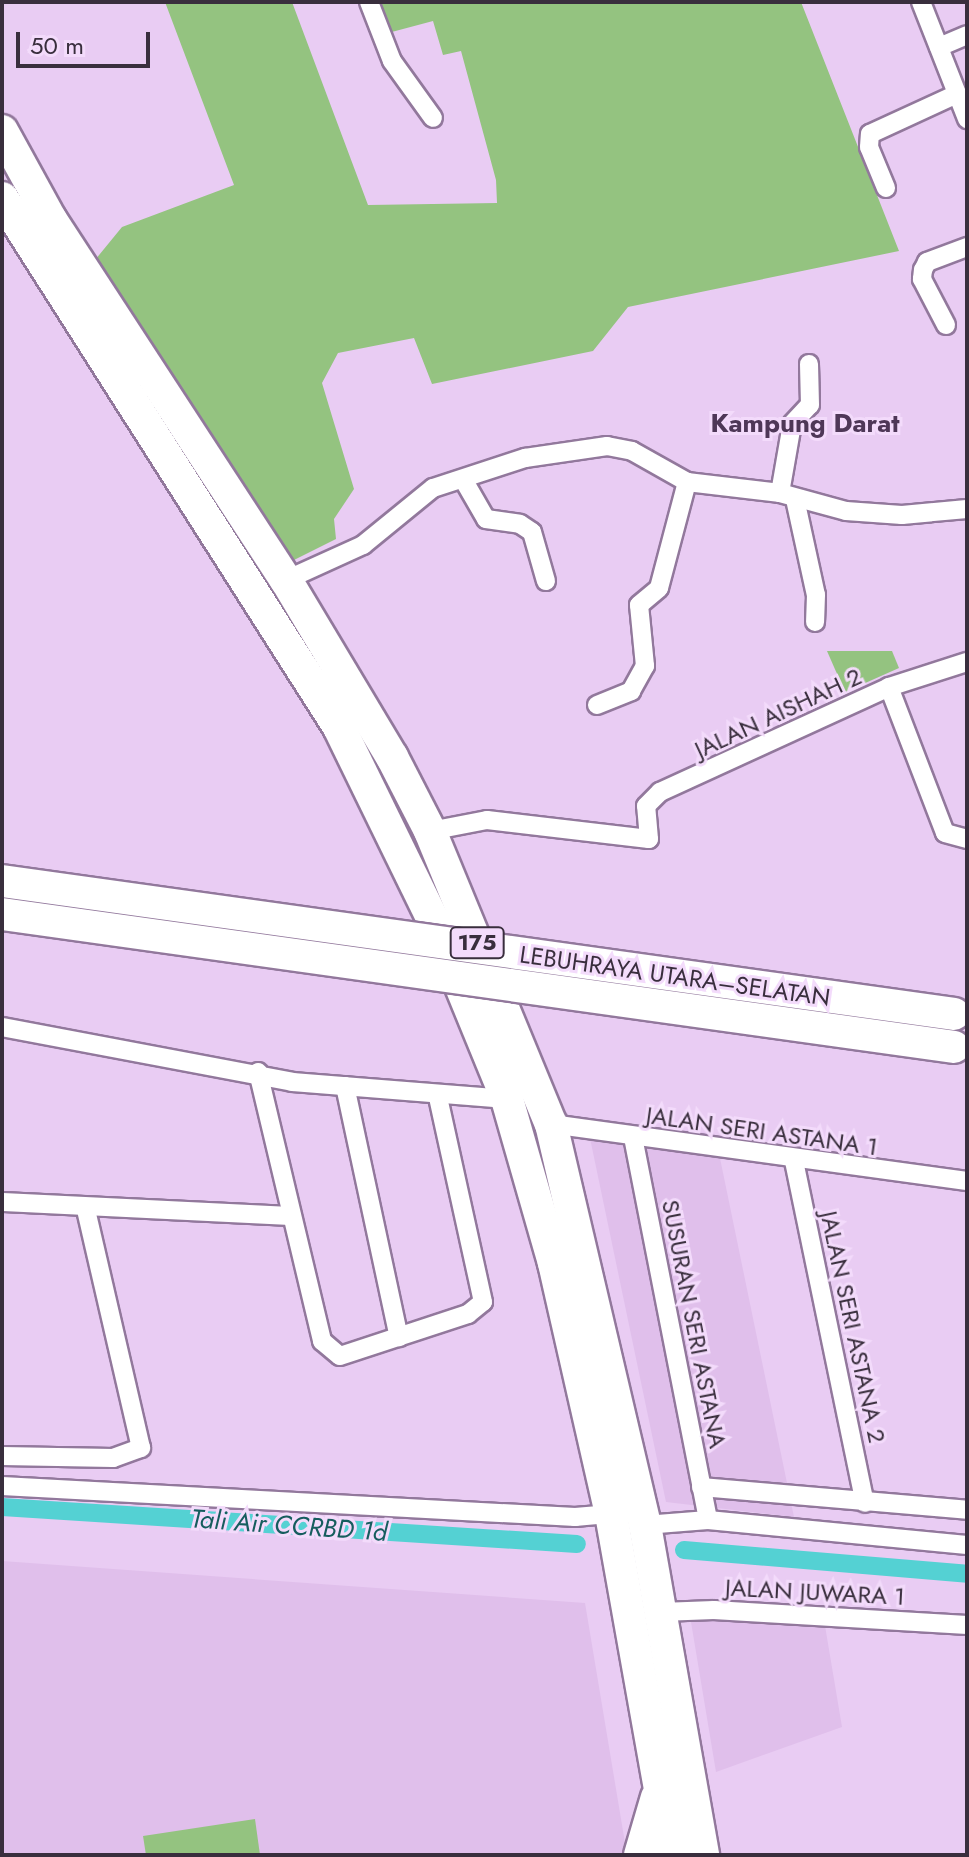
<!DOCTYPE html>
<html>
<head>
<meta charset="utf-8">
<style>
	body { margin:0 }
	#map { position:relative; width:969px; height:1857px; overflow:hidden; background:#e9ccf3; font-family:Jost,sans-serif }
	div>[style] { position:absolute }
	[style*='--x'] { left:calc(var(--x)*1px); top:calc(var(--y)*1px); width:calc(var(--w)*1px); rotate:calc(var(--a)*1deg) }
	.built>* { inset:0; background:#e0bfeb }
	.green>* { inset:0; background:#94c380 }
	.canal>* { height:18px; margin:-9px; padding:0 9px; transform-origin:9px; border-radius:9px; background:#54d1d3 }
	.roads { filter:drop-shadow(2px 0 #92789c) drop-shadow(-2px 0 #92789c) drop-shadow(0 2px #92789c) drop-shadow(0 -2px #92789c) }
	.street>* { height:18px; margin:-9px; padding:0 9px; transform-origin:9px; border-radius:9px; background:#fff }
	.highway>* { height:32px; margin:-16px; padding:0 16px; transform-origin:16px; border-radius:16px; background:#fff }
	.bridges { filter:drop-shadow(2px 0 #92789c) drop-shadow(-2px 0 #92789c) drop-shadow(0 2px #92789c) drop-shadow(0 -2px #92789c) }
	.highway-bridge>* { height:32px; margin:-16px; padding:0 16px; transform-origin:16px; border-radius:16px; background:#fff }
	span { translate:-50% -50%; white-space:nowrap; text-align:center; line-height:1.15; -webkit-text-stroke:6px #f3dbfb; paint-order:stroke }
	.shield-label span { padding:2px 6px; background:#f3dbfb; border:2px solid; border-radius:6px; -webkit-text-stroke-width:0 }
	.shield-label { font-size:22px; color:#392e3d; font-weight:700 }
	.street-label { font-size:24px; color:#392e3d }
	.neighbourhood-label { font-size:26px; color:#4e3757; font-weight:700 }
	.water-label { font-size:26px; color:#165d5e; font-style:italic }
	.frame { position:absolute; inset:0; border:4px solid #392e3d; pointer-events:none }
	.scale { position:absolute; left:16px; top:32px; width:134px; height:36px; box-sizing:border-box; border:4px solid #392e3d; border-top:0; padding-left:10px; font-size:24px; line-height:28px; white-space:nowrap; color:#392e3d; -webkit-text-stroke:6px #f3dbfb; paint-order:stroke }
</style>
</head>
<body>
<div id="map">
	<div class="built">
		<div style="clip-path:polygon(586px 1119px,715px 1134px,794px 1517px,666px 1502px)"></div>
		<div style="clip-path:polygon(2px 1561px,585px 1603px,627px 1855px,2px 1855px)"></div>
		<div style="clip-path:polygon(688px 1604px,822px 1608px,842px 1727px,716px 1772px)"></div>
	</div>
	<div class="green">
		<div style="clip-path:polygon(165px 2px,292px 2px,368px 205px,497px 203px,496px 180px,461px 51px,443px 55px,433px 21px,388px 33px,379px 2px,801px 2px,899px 251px,628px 307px,593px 351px,432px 384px,414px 338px,338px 353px,322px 383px,354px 489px,334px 519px,336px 539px,288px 563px,95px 260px,122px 227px,234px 185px)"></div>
		<div style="clip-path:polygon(827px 651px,892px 651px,899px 668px,845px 692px)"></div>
		<div style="clip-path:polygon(255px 1819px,260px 1855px,146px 1855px,143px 1836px)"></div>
	</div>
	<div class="canal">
		<div style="--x:2;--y:1507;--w:576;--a:3.68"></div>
		<div style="--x:684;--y:1550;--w:284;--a:4.8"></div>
	</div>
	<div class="roads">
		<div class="street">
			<div style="--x:369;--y:2;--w:63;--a:68.7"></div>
			<div style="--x:392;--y:61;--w:70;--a:54.3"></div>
			<div style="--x:921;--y:2;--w:126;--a:68.5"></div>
			<div style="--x:939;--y:47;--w:30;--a:-23"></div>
			<div style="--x:886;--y:188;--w:44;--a:-112.5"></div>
			<div style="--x:869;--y:147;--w:13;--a:-86"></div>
			<div style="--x:870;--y:134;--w:96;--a:-24.7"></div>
			<div style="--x:946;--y:325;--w:52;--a:-117.6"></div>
			<div style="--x:922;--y:279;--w:9;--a:-84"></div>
			<div style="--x:923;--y:270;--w:9;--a:-63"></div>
			<div style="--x:927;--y:262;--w:43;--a:-20.6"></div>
			<div style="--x:463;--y:479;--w:46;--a:60.1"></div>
			<div style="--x:486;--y:519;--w:34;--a:8"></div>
			<div style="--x:520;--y:524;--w:14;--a:34"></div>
			<div style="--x:532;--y:532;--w:51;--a:74.1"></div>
			<div style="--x:780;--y:493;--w:70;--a:-80.1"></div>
			<div style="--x:792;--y:424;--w:26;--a:-47"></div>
			<div style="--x:810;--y:405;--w:41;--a:-91.4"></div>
			<div style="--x:795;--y:499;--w:98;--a:77.7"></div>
			<div style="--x:816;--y:595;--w:27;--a:92"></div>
			<div style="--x:286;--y:580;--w:85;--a:-24.4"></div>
			<div style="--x:363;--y:545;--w:90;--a:-39.2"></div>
			<div style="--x:433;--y:488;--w:97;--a:-18.1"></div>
			<div style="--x:525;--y:458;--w:83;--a:-8.3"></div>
			<div style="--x:607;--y:446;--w:25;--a:11"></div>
			<div style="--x:632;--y:451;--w:63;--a:29.4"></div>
			<div style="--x:687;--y:482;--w:94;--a:6.7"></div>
			<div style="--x:780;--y:493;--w:68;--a:15.3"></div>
			<div style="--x:846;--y:511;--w:56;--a:4.1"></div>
			<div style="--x:902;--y:515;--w:65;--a:-5.3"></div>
			<div style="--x:889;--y:687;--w:156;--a:69"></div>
			<div style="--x:945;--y:833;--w:23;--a:15"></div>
			<div style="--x:597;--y:705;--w:37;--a:-22"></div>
			<div style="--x:631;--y:691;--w:29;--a:-61"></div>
			<div style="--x:645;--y:666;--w:61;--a:-95.6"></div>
			<div style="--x:639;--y:605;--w:26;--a:-40"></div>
			<div style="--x:659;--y:588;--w:110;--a:-75.2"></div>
			<div style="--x:430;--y:831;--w:58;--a:-10.9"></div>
			<div style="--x:487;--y:820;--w:163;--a:6.7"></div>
			<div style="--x:649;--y:839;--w:33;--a:-95"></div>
			<div style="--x:646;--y:806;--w:20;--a:-45"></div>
			<div style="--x:660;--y:792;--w:252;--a:-24.6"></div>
			<div style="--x:889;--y:687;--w:82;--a:-17.8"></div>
			<div style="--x:2;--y:1027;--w:295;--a:10.7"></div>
			<div style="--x:292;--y:1082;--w:216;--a:4.5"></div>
			<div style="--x:258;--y:1072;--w:277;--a:76.6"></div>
			<div style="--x:322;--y:1341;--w:23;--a:40"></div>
			<div style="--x:340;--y:1356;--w:135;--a:-18.2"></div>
			<div style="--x:468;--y:1314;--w:19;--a:-39"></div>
			<div style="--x:483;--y:1302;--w:210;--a:-102.4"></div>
			<div style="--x:345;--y:1086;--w:257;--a:77.9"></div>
			<div style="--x:551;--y:1124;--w:420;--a:7.8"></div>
			<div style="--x:633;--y:1137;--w:390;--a:78.9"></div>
			<div style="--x:794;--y:1161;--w:349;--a:78.3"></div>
			<div style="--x:2;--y:1202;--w:290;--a:2.8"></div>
			<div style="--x:2;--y:1456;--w:111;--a:1"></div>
			<div style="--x:113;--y:1458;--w:30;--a:-20"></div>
			<div style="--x:141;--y:1448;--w:245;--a:-103"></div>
			<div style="--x:2;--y:1486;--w:574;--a:3.1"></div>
			<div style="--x:575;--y:1517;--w:36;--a:-5"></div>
			<div style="--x:701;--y:1487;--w:267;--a:4.9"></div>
			<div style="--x:645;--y:1525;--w:63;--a:-4.5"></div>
			<div style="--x:708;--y:1520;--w:260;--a:5.5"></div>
			<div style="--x:661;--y:1612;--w:53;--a:-2.2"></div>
			<div style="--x:714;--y:1610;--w:253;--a:3.4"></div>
		</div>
		<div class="highway">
			<div style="--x:2;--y:131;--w:102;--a:61.2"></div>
			<div style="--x:51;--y:220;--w:430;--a:56.9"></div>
			<div style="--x:286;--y:580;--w:206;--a:59.1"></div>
			<div style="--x:392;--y:757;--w:83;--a:62.8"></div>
			<div style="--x:430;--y:831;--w:317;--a:67.6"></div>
			<div style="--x:551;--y:1124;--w:412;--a:76.8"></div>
			<div style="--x:645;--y:1525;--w:335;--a:80"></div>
			<div style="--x:2;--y:198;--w:627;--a:57.5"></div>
			<div style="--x:339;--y:727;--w:224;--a:64"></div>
			<div style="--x:437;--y:928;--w:185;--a:67.7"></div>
			<div style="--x:507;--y:1099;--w:171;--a:74"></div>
			<div style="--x:554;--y:1263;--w:257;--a:77.2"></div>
			<div style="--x:611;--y:1514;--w:346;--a:79.9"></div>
			<div style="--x:640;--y:1855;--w:60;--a:-73.7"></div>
		</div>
	</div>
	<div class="bridges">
		<div class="highway-bridge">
			<div style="--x:2;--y:881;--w:961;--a:7.95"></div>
			<div style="--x:2;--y:914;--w:961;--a:7.95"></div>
		</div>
	</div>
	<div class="shield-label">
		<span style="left:477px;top:943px">175</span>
	</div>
	<div class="street-label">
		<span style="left:778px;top:713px;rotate:-25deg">JALAN AISHAH 2</span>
		<span style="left:675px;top:976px;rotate:8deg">LEBUHRAYA UTARA–SELATAN</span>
		<span style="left:762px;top:1131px;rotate:8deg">JALAN SERI ASTANA 1</span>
		<span style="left:694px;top:1324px;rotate:79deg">SUSURAN SERI ASTANA</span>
		<span style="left:853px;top:1327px;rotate:78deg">JALAN SERI ASTANA 2</span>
		<span style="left:815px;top:1592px;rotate:3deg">JALAN JUWARA 1</span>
	</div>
	<div class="neighbourhood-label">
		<span style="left:805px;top:424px">Kampung Darat</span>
	</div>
	<div class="water-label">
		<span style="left:289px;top:1526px;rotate:4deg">Tali Air CCRBD 1d</span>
	</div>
	<div class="frame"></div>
	<div class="scale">50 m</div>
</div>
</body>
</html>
